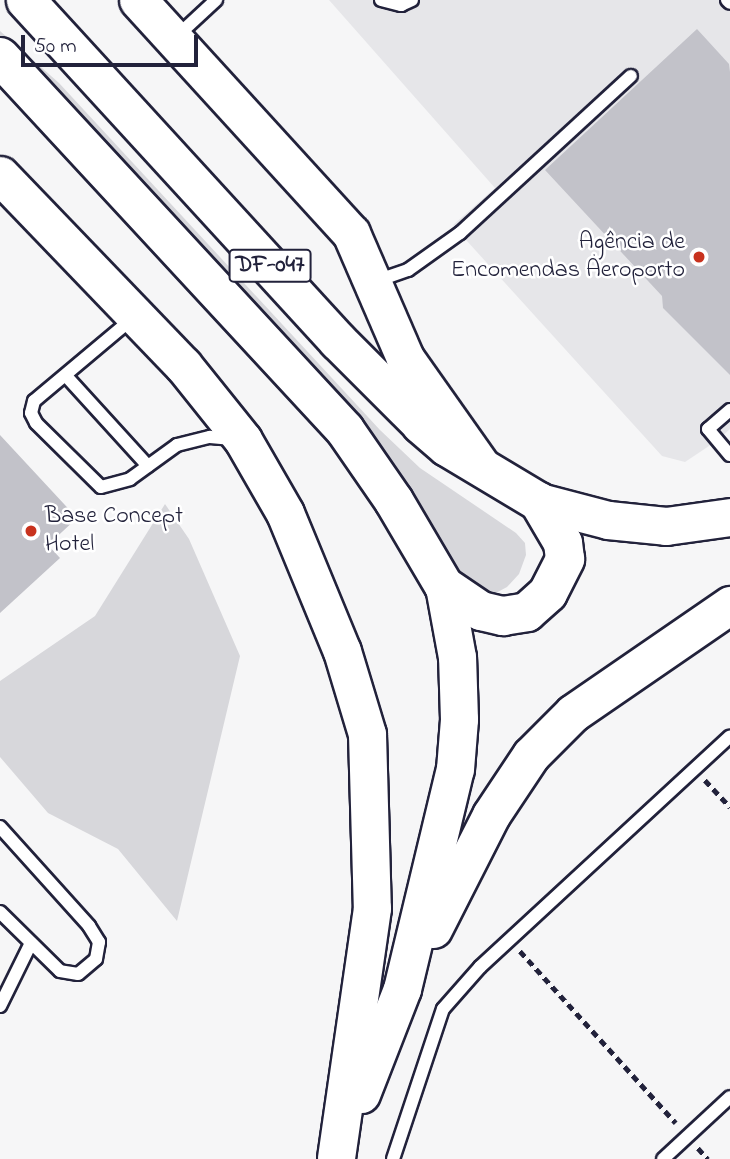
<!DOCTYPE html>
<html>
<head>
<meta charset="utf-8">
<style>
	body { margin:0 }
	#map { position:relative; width:730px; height:1159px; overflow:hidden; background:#f6f6f7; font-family:"Indie Flower",sans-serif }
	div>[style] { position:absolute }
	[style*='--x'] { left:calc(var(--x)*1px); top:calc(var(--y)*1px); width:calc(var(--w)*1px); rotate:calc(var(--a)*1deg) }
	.built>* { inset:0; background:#e6e6e9 }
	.green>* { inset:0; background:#d7d7db }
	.building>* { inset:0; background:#c2c2c9 }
	.path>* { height:4.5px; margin-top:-2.25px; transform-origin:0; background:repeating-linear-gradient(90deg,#22223b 0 7px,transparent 0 12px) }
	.roads { filter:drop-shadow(2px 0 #22223b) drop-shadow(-2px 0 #22223b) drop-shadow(0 2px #22223b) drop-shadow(0 -2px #22223b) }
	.lane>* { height:12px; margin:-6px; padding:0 6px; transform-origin:6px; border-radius:6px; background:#fff }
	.secondary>* { height:37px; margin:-18.5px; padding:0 18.5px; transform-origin:18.5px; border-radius:18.5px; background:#fff }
	.primary>* { height:38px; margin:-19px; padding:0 19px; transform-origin:19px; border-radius:19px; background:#fff }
	.dots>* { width:19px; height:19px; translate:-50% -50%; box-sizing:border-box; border:4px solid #fff; border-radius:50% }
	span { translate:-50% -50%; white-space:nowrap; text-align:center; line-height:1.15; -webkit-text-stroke:5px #fff; paint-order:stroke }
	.shield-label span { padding:2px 5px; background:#fff; border:2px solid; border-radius:5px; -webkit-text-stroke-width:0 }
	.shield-label { font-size:23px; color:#22223b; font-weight:700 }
	.poi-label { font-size:24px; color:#22223b }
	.right { translate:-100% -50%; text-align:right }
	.left { translate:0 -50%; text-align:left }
	.scale { position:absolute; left:21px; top:35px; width:177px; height:32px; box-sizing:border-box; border:4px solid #22223b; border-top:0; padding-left:9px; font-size:21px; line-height:24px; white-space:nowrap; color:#22223b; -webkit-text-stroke:5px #fff; paint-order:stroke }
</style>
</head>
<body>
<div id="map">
	<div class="built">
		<div style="clip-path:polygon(329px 0,730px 0,730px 429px,718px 440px,685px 462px,662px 456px,467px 241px,453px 225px,495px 188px)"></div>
	</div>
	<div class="green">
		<div style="clip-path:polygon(0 31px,59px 83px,380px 430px,420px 468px,516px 533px,525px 543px,526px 555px,519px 574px,507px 587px,494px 594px,475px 594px,0 47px)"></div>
		<div style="clip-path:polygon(165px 504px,189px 539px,240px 656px,177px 921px,118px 849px,48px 813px,0 757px,0 681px,95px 616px)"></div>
	</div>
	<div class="building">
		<div style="clip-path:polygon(697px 29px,729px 64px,730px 72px,730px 375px,663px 308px,662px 296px,545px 170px)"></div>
		<div style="clip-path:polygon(0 435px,77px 518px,48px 545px,60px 558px,0 613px)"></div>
	</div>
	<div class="path">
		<div style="--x:705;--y:780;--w:37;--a:47"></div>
		<div style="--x:520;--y:951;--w:232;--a:47.8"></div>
		<div style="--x:698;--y:1148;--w:15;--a:48"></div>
	</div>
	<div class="roads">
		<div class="lane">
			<div style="--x:381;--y:0;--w:21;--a:14"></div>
			<div style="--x:401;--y:5;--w:12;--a:-24"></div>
			<div style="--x:727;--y:0;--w:4;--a:45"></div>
			<div style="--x:175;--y:38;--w:56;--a:-42.8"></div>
			<div style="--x:376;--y:281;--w:34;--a:-19"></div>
			<div style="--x:408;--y:270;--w:64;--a:-35.4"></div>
			<div style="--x:460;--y:233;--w:232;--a:-42.6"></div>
			<div style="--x:133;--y:318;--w:129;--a:140"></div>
			<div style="--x:34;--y:401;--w:12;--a:104"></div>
			<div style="--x:31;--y:413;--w:11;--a:63"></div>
			<div style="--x:36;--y:423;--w:91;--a:44.6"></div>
			<div style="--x:101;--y:487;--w:30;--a:-15"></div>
			<div style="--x:130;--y:479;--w:58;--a:-35.9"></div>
			<div style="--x:177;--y:445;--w:34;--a:-14"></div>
			<div style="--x:210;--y:437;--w:25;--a:5"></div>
			<div style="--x:67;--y:377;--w:120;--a:47.7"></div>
			<div style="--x:730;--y:410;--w:29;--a:139"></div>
			<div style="--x:708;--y:429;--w:34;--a:50"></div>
			<div style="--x:0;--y:827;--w:133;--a:48"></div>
			<div style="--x:89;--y:926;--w:19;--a:58"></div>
			<div style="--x:99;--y:942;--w:17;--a:100"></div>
			<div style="--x:96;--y:959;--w:23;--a:140"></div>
			<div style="--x:78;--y:974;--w:18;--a:-171"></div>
			<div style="--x:60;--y:971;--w:84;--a:-135.5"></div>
			<div style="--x:0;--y:1006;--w:68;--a:-63.8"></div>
			<div style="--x:393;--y:1159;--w:158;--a:-71.6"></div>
			<div style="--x:443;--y:1009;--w:56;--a:-48.6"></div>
			<div style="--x:480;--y:967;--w:340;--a:-42.7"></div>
			<div style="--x:663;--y:1159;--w:91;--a:-42.8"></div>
		</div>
		<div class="secondary">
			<div style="--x:138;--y:0;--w:316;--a:47.6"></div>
			<div style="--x:351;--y:233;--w:136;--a:66.6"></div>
			<div style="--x:405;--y:358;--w:128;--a:54.8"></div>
			<div style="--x:0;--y:175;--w:264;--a:46.1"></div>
			<div style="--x:183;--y:365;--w:96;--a:51.3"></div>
			<div style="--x:243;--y:440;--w:84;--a:60.1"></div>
			<div style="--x:285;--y:513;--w:149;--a:67.6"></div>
			<div style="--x:342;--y:651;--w:87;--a:73.2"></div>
			<div style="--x:367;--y:734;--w:174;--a:88.4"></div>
			<div style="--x:372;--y:908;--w:252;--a:98.2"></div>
			<div style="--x:539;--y:502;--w:71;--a:14.6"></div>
			<div style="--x:608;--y:520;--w:58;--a:5.9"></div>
			<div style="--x:666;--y:526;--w:65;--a:-8"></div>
			<div style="--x:433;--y:929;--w:128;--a:-63"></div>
			<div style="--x:491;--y:815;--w:72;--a:-56.3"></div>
			<div style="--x:531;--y:755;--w:59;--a:-45"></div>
			<div style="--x:573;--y:713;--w:191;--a:-34.5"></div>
			<div style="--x:361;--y:1094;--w:113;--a:-68.7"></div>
			<div style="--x:402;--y:989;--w:226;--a:-76.5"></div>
			<div style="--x:455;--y:769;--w:50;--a:-85.4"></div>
			<div style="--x:459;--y:719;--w:62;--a:-91.8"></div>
			<div style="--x:457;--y:657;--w:72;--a:-100.4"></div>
		</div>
		<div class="primary">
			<div style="--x:0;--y:57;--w:508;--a:47.23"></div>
			<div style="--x:345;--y:430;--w:86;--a:55.4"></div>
			<div style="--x:394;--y:501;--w:99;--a:59.5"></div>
			<div style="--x:444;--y:586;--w:45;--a:34"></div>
			<div style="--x:481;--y:611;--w:23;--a:13"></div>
			<div style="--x:503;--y:616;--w:24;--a:-9"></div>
			<div style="--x:527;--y:612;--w:28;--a:-42"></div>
			<div style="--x:548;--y:593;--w:38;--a:-63"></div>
			<div style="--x:565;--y:559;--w:16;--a:-97"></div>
			<div style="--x:563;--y:543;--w:48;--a:-120.3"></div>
			<div style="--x:539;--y:502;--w:107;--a:-149.1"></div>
			<div style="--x:447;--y:447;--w:35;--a:-139"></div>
			<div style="--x:421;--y:424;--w:117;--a:-135"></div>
			<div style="--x:338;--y:341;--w:462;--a:-132.5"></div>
		</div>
	</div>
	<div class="dots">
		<div style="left:699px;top:257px;background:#c8321e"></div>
		<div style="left:31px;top:531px;background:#c8321e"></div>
	</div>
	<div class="shield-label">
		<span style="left:270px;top:266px">DF-047</span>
	</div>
	<div class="poi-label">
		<span class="right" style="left:685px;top:257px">Agência de<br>Encomendas Aeroporto</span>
		<span class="left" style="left:45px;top:531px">Base Concept<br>Hotel</span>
	</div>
	<div class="scale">50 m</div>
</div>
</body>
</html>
